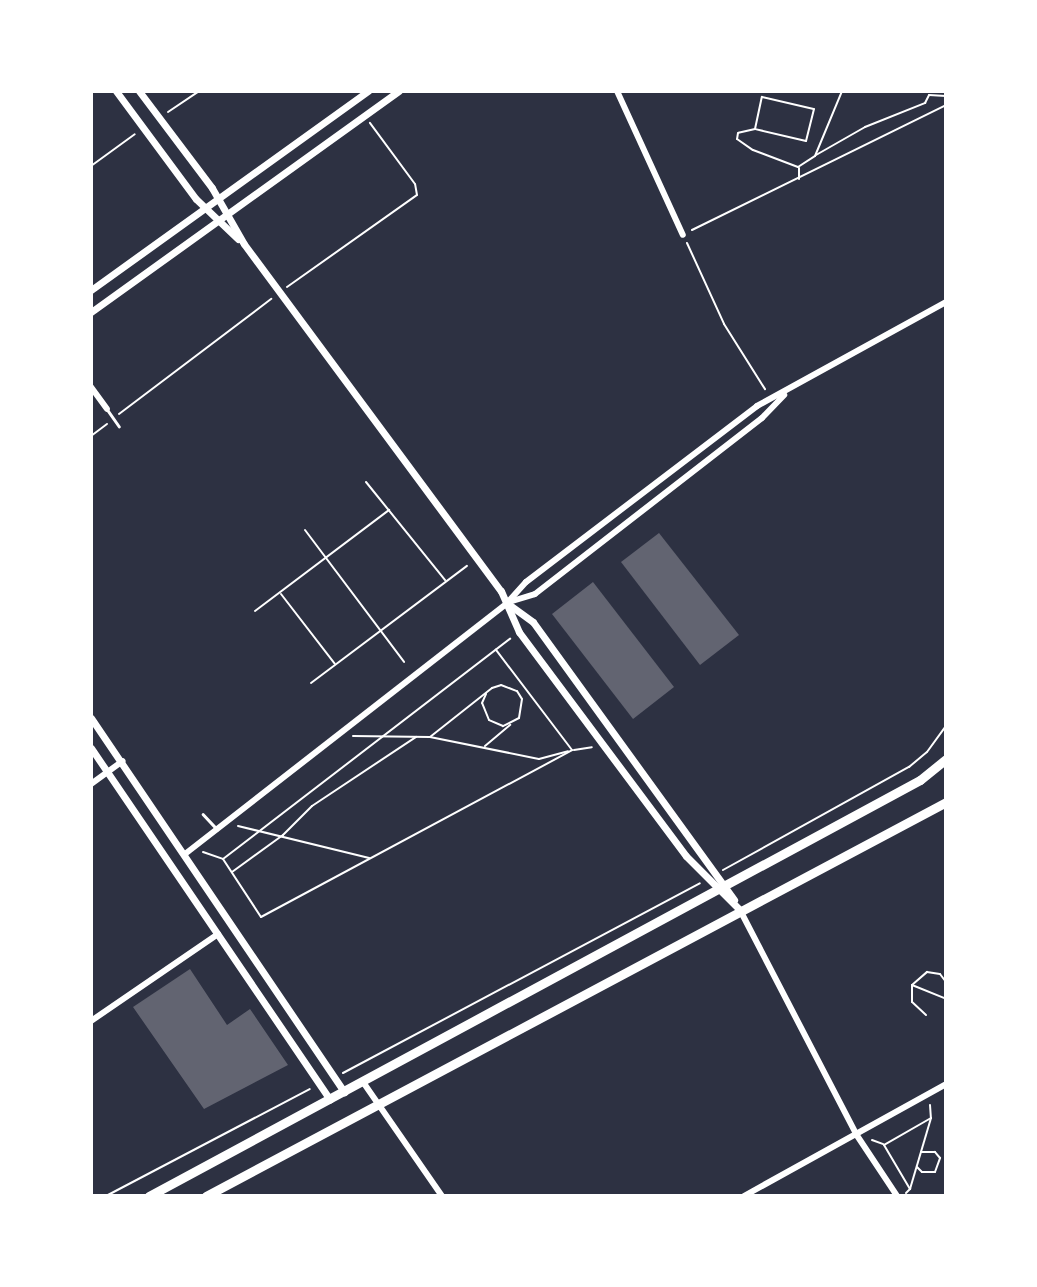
<!DOCTYPE html>
<html>
<head>
<meta charset="utf-8">
<style>
	body { margin:0 }
	#map { position:relative; width:1037px; height:1287px; overflow:hidden; background:#2d3142; font-family:"Fira Sans Condensed",sans-serif }
	div>[style] { position:absolute }
	[style*='--x'] { left:calc(var(--x)*1px); top:calc(var(--y)*1px); width:calc(var(--w)*1px); rotate:calc(var(--a)*1deg) }
	.building>* { inset:0; background:#626471 }
	.path>* { height:2px; margin:-1px; padding:0 1px; transform-origin:1px; border-radius:1px; background:#fff }
	.service>* { height:2.5px; margin:-1.25px; padding:0 1.25px; transform-origin:1.25px; border-radius:1.25px; background:#fff }
	.minor>* { height:6px; margin:-3px; padding:0 3px; transform-origin:3px; border-radius:3px; background:#fff }
	.tertiary>* { height:7px; margin:-3.5px; padding:0 3.5px; transform-origin:3.5px; border-radius:3.5px; background:#fff }
	.primary>* { height:9px; margin:-4.5px; padding:0 4.5px; transform-origin:4.5px; border-radius:4.5px; background:#fff }
	span { translate:-50% -50%; white-space:nowrap; text-align:center; line-height:1.15; -webkit-text-stroke:7px #fff; paint-order:stroke }
	.frame { position:absolute; inset:0; border:93px solid #fff; pointer-events:none }
</style>
</head>
<body>
<div id="map">
	<div class="building">
		<div style="clip-path:polygon(659px 533px,739px 635px,700px 665px,621px 562px)"></div>
		<div style="clip-path:polygon(593px 582px,674px 687px,633px 719px,552px 614px)"></div>
		<div style="clip-path:polygon(190px 969px,227px 1025px,250px 1009px,288px 1065px,204px 1109px,133px 1007px)"></div>
	</div>
	<div class="path">
		<div style="--x:931;--y:91;--w:7;--a:0"></div>
		<div style="--x:168;--y:112;--w:37;--a:-34"></div>
		<div style="--x:755;--y:129;--w:33;--a:-78"></div>
		<div style="--x:762;--y:97;--w:53;--a:13"></div>
		<div style="--x:814;--y:109;--w:33;--a:104"></div>
		<div style="--x:806;--y:141;--w:52;--a:-166.8"></div>
		<div style="--x:755;--y:129;--w:17;--a:167"></div>
		<div style="--x:738;--y:133;--w:6;--a:99"></div>
		<div style="--x:737;--y:139;--w:19;--a:35"></div>
		<div style="--x:753;--y:150;--w:48;--a:20.7"></div>
		<div style="--x:798;--y:167;--w:20;--a:-33"></div>
		<div style="--x:815;--y:156;--w:70;--a:-67.4"></div>
		<div style="--x:816;--y:155;--w:56;--a:-29.7"></div>
		<div style="--x:865;--y:127;--w:65;--a:-21.8"></div>
		<div style="--x:925;--y:103;--w:9;--a:-63"></div>
		<div style="--x:929;--y:95;--w:17;--a:3"></div>
		<div style="--x:91;--y:166;--w:54;--a:-36"></div>
		<div style="--x:799;--y:168;--w:11;--a:90"></div>
		<div style="--x:692;--y:230;--w:283;--a:-26.2"></div>
		<div style="--x:687;--y:243;--w:89;--a:65.4"></div>
		<div style="--x:724;--y:324;--w:77;--a:57.8"></div>
		<div style="--x:287;--y:287;--w:159;--a:-35.3"></div>
		<div style="--x:417;--y:195;--w:11;--a:-100"></div>
		<div style="--x:415;--y:184;--w:76;--a:-126.4"></div>
		<div style="--x:119;--y:414;--w:191;--a:-37.1"></div>
		<div style="--x:91;--y:436;--w:20;--a:-37"></div>
		<div style="--x:366;--y:482;--w:126;--a:51.1"></div>
		<div style="--x:305;--y:530;--w:165;--a:53.1"></div>
		<div style="--x:281;--y:594;--w:88;--a:52.4"></div>
		<div style="--x:255;--y:611;--w:168;--a:-37"></div>
		<div style="--x:311;--y:683;--w:195;--a:-36.9"></div>
		<div style="--x:353;--y:736;--w:77;--a:0.7"></div>
		<div style="--x:430;--y:737;--w:111;--a:11.4"></div>
		<div style="--x:539;--y:759;--w:30;--a:-15"></div>
		<div style="--x:430;--y:737;--w:79;--a:-38.3"></div>
		<div style="--x:492;--y:688;--w:9;--a:-18"></div>
		<div style="--x:501;--y:685;--w:17;--a:21"></div>
		<div style="--x:517;--y:691;--w:9;--a:58"></div>
		<div style="--x:522;--y:699;--w:19;--a:99"></div>
		<div style="--x:519;--y:718;--w:18;--a:153"></div>
		<div style="--x:503;--y:726;--w:15;--a:-157"></div>
		<div style="--x:489;--y:720;--w:18;--a:-112"></div>
		<div style="--x:482;--y:703;--w:10;--a:-66"></div>
		<div style="--x:485;--y:746;--w:33;--a:-40"></div>
		<div style="--x:574;--y:750;--w:18;--a:-9"></div>
		<div style="--x:238;--y:826;--w:135;--a:13.7"></div>
		<div style="--x:203;--y:852;--w:21;--a:19"></div>
		<div style="--x:223;--y:859;--w:69;--a:56.8"></div>
		<div style="--x:261;--y:917;--w:353;--a:-28.2"></div>
		<div style="--x:572;--y:750;--w:126;--a:-127.2"></div>
		<div style="--x:223;--y:859;--w:362;--a:-37.5"></div>
		<div style="--x:723;--y:870;--w:213;--a:-29"></div>
		<div style="--x:909;--y:767;--w:23;--a:-40"></div>
		<div style="--x:927;--y:752;--w:32;--a:-54"></div>
		<div style="--x:232;--y:872;--w:63;--a:-36"></div>
		<div style="--x:283;--y:835;--w:41;--a:-45"></div>
		<div style="--x:312;--y:806;--w:125;--a:-33.6"></div>
		<div style="--x:912;--y:985;--w:20;--a:-41"></div>
		<div style="--x:927;--y:972;--w:13;--a:9"></div>
		<div style="--x:940;--y:974;--w:10;--a:53"></div>
		<div style="--x:945;--y:1004;--w:3;--a:-72"></div>
		<div style="--x:926;--y:1015;--w:19;--a:-137"></div>
		<div style="--x:912;--y:1002;--w:17;--a:-90"></div>
		<div style="--x:912;--y:985;--w:37;--a:22"></div>
		<div style="--x:343;--y:1073;--w:404;--a:-28"></div>
		<div style="--x:930;--y:1105;--w:13;--a:86"></div>
		<div style="--x:872;--y:1140;--w:12;--a:20"></div>
		<div style="--x:917;--y:1167;--w:7;--a:45"></div>
		<div style="--x:922;--y:1172;--w:13;--a:0"></div>
		<div style="--x:935;--y:1172;--w:15;--a:-70"></div>
		<div style="--x:940;--y:1158;--w:8;--a:-130"></div>
		<div style="--x:935;--y:1152;--w:14;--a:180"></div>
		<div style="--x:906;--y:1193;--w:6;--a:-45"></div>
		<div style="--x:910;--y:1189;--w:74;--a:-73.5"></div>
		<div style="--x:931;--y:1118;--w:54;--a:150.1"></div>
		<div style="--x:884;--y:1145;--w:51;--a:59.4"></div>
		<div style="--x:106;--y:1196;--w:230;--a:-27.7"></div>
	</div>
	<div class="service">
		<div style="--x:107;--y:409;--w:21;--a:55"></div>
		<div style="--x:203;--y:814;--w:21;--a:47"></div>
	</div>
	<div class="minor">
		<div style="--x:617;--y:91;--w:158;--a:65.4"></div>
		<div style="--x:91;--y:387;--w:27;--a:54"></div>
		<div style="--x:509;--y:602;--w:27;--a:-17"></div>
		<div style="--x:535;--y:594;--w:287;--a:-37.8"></div>
		<div style="--x:762;--y:418;--w:32;--a:-46"></div>
		<div style="--x:91;--y:784;--w:39;--a:-36"></div>
		<div style="--x:185;--y:854;--w:408;--a:-37.9"></div>
		<div style="--x:507;--y:603;--w:28;--a:-48"></div>
		<div style="--x:526;--y:582;--w:290;--a:-37.3"></div>
		<div style="--x:757;--y:406;--w:216;--a:-28.8"></div>
		<div style="--x:740;--y:910;--w:252;--a:62.6"></div>
		<div style="--x:856;--y:1134;--w:74;--a:56.5"></div>
		<div style="--x:91;--y:1021;--w:154;--a:-34.4"></div>
		<div style="--x:363;--y:1082;--w:139;--a:55.3"></div>
		<div style="--x:744;--y:1196;--w:231;--a:-29"></div>
	</div>
	<div class="tertiary">
		<div style="--x:116;--y:91;--w:134;--a:53.5"></div>
		<div style="--x:196;--y:199;--w:58;--a:43.6"></div>
		<div style="--x:139;--y:91;--w:121;--a:53"></div>
		<div style="--x:212;--y:188;--w:64;--a:60.3"></div>
		<div style="--x:244;--y:244;--w:432;--a:53.5"></div>
		<div style="--x:501;--y:591;--w:45;--a:66.3"></div>
		<div style="--x:519;--y:632;--w:279;--a:53.3"></div>
		<div style="--x:686;--y:856;--w:76;--a:45"></div>
		<div style="--x:91;--y:290;--w:341;--a:-35.7"></div>
		<div style="--x:91;--y:312;--w:379;--a:-35.7"></div>
		<div style="--x:507;--y:603;--w:32;--a:36"></div>
		<div style="--x:533;--y:622;--w:343;--a:54.1"></div>
		<div style="--x:91;--y:718;--w:452;--a:55.9"></div>
		<div style="--x:91;--y:748;--w:425;--a:55.8"></div>
	</div>
	<div class="primary">
		<div style="--x:149;--y:1196;--w:876;--a:-28.35"></div>
		<div style="--x:920;--y:780;--w:33;--a:-39"></div>
		<div style="--x:206;--y:1196;--w:838;--a:-28.03"></div>
	</div>
	<div class="frame"></div>
</div>
</body>
</html>
